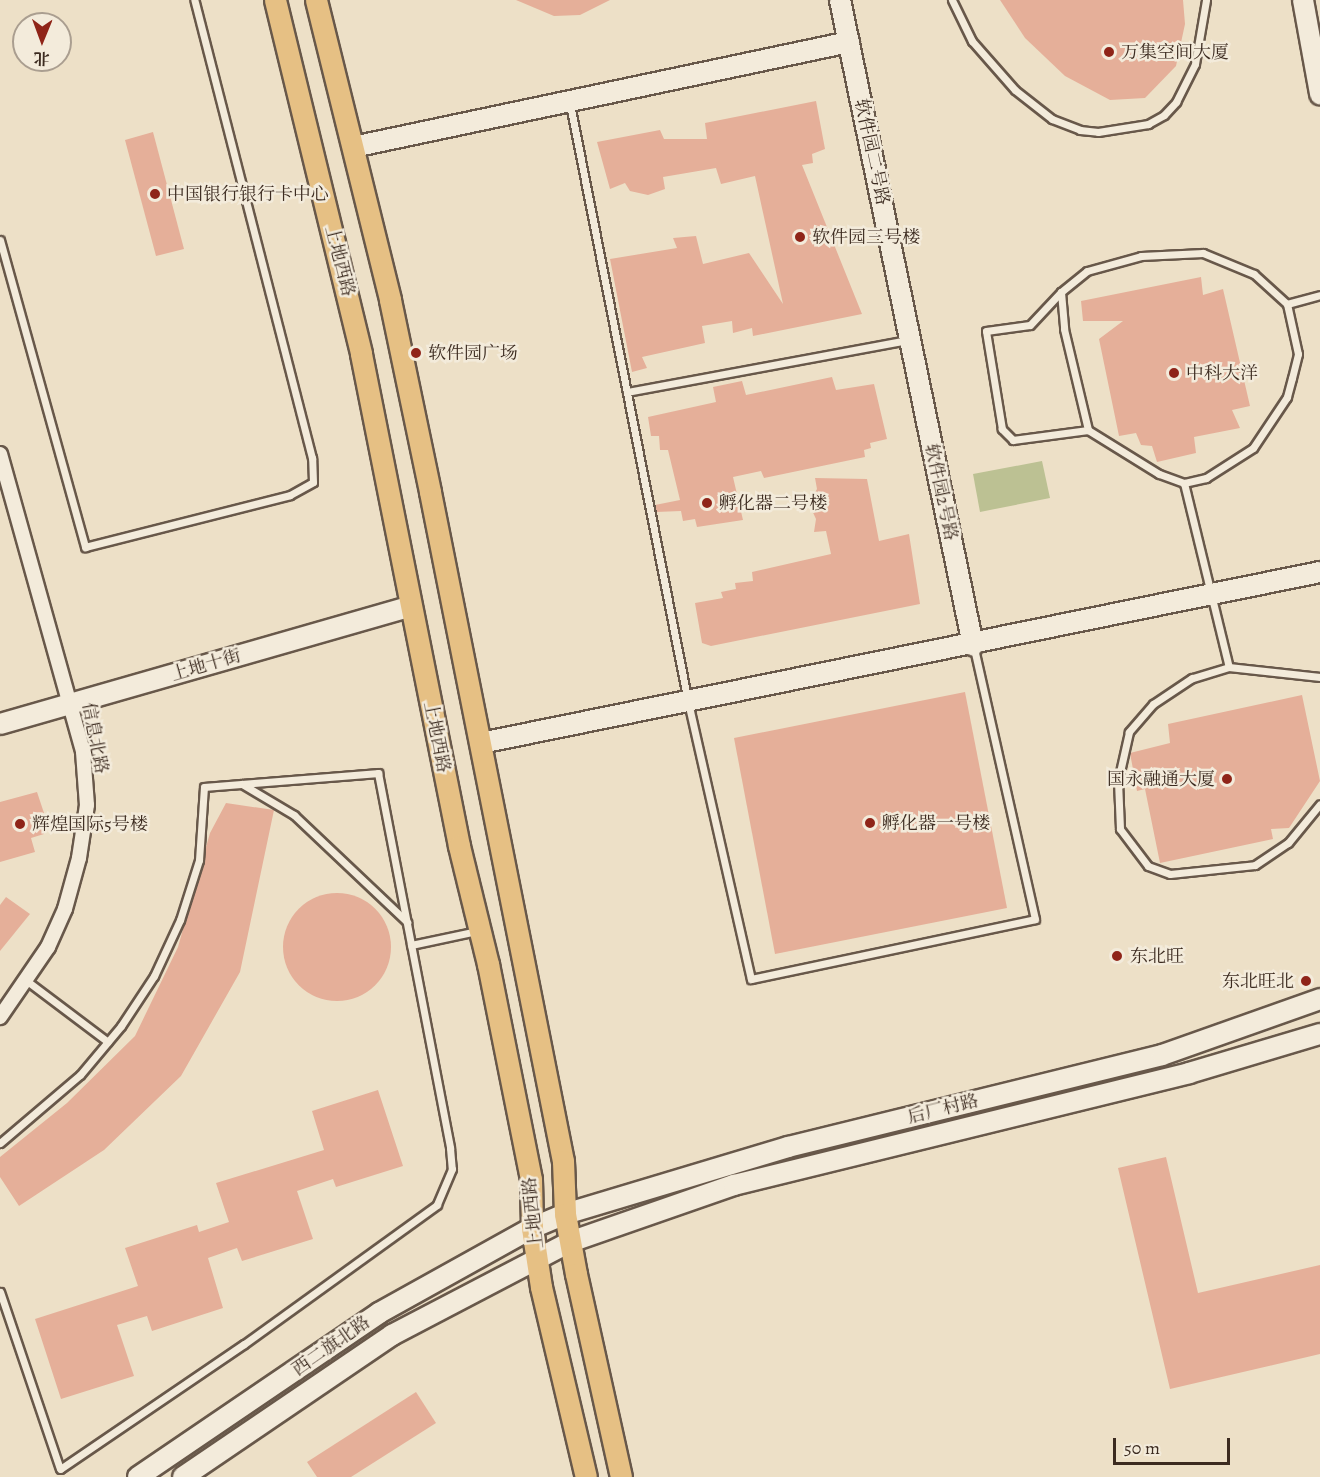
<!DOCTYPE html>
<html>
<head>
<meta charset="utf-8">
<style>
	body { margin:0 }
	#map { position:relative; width:1320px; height:1477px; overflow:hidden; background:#ede0c7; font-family:Alegreya,"Noto Serif SC",serif }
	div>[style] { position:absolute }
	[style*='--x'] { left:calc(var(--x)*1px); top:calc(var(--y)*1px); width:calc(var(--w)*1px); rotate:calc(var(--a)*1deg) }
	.green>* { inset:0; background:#bcc193 }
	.building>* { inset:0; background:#e5af99 }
	.round { border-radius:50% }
	.roads { filter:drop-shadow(2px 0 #68584a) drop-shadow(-2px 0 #68584a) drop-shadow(0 2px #68584a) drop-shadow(0 -2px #68584a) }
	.lane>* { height:7px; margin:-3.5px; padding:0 3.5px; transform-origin:3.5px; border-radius:3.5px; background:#f3ebdb }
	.street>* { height:14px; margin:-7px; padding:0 7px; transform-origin:7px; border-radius:7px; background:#f3ebdb }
	.secondary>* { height:20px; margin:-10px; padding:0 10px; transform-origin:10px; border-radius:10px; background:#f3ebdb }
	.primary>* { height:21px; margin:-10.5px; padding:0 10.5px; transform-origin:10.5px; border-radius:10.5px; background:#e6c084 }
	.dots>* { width:16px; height:16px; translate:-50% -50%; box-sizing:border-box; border:3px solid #f3ebdb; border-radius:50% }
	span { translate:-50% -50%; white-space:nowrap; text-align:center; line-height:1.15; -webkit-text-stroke:5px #f3ebdb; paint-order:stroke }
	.poi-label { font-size:18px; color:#3c2b20 }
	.left { translate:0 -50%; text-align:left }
	.right { translate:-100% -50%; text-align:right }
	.street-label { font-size:18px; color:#3c2b20 }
	.north { position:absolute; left:12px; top:12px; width:60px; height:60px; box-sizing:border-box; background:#f3ebdb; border:2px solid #aa9e90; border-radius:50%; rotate:181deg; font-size:16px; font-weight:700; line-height:24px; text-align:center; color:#3c2b20 }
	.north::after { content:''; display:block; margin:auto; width:21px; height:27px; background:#8f2418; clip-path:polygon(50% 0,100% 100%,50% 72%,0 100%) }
	.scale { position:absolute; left:1113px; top:1438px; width:117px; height:27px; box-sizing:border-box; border:3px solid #3c2b20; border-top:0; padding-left:8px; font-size:18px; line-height:21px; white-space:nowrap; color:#3c2b20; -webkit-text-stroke:4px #f3ebdb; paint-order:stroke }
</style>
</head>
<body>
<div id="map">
	<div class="green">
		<div style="clip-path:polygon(1042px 461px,1050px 498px,980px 512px,973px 474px)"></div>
	</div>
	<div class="building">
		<div style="clip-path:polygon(516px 0,610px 0,580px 15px,554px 16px)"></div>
		<div style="clip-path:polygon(1000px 0,1183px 0,1185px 24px,1176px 66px,1145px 98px,1110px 100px,1065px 76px,1025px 38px)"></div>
		<div style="clip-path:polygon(816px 101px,825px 149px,812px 154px,813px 163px,802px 165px,862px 314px,753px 336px,752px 328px,733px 333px,732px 321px,702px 326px,705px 343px,642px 357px,647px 368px,632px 372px,610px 259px,677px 248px,673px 238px,696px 236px,703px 264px,749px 253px,783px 304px,755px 176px,721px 184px,716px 168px,663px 177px,665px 189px,648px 195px,630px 191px,625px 183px,610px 189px,597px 142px,660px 130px,664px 139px,707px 139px,705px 123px)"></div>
		<div style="clip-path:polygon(153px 132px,184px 249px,156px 256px,125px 140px)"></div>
		<div style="clip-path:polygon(1201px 277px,1203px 295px,1223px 289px,1250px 406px,1232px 410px,1240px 428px,1194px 437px,1196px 453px,1157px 462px,1152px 446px,1141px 445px,1136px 433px,1119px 436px,1099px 339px,1123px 321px,1083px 321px,1081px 301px)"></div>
		<div style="clip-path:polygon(832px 377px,836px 390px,874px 384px,887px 439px,870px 443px,871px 448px,864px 450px,865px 457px,764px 478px,761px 471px,733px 477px,743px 520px,697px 527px,695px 519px,683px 521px,681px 511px,656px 512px,655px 505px,680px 500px,668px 450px,660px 450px,659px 436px,651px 436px,648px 417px,716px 402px,713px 387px,742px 381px,746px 395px)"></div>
		<div style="clip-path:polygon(815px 478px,867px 479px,879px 541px,909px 534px,920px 604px,711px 646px,702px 643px,695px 603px,723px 598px,721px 592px,736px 589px,735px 583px,753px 581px,752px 572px,831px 554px,826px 531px,814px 532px,816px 519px,809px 504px,817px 489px)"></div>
		<div style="clip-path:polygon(965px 692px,1007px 908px,775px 954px,734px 738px)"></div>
		<div style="clip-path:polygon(1302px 695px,1320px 781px,1289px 828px,1271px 829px,1273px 839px,1160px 863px,1145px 789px,1137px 791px,1130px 753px,1170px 743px,1168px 724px)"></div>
		<div style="clip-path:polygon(37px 792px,44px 813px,37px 815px,44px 834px,31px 838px,35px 852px,0 862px,0 802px)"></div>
		<div style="clip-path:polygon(226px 803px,274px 810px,240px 972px,181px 1076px,104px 1150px,19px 1206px,0 1177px,0 1157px,67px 1103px,135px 1036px,178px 947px,210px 833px)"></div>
		<div class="round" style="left:283px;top:893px;width:108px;height:108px"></div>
		<div style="clip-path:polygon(6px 897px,30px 914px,0 951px,0 905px)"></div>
		<div style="clip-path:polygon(378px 1090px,403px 1166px,336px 1187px,333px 1179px,297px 1191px,313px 1239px,242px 1261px,237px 1248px,208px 1258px,223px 1308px,152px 1331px,147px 1316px,117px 1325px,134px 1376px,61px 1399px,35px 1319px,138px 1286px,125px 1248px,197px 1225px,199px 1232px,229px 1222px,216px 1183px,324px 1150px,312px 1111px)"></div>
		<div style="clip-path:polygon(1166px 1157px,1198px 1293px,1320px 1265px,1320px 1354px,1170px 1389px,1118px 1168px)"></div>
		<div style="clip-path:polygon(416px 1392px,436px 1423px,351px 1477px,317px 1477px,307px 1462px)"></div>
	</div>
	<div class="roads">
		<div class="lane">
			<div style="--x:952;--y:0;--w:46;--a:64"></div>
			<div style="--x:972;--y:41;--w:65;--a:48.7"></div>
			<div style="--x:1015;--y:90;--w:47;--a:38.1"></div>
			<div style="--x:1052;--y:119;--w:30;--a:21"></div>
			<div style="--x:1080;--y:130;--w:18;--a:6"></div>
			<div style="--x:1098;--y:132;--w:51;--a:-9.1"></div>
			<div style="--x:1148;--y:124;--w:18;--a:-29"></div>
			<div style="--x:1164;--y:115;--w:18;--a:-47"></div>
			<div style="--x:1176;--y:102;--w:42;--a:-63.4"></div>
			<div style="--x:1195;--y:64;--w:65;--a:-80.2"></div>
			<div style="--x:570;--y:104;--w:610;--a:78.84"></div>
			<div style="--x:688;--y:702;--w:284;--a:77.2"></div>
			<div style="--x:751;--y:979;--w:290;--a:-11.9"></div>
			<div style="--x:1035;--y:919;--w:278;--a:-102.7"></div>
			<div style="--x:0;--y:240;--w:319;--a:74.5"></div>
			<div style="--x:85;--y:547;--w:211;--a:-14.2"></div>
			<div style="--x:290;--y:495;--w:26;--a:-29"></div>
			<div style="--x:313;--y:482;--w:24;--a:-92"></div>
			<div style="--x:312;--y:458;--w:473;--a:-104.4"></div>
			<div style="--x:1203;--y:253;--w:55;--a:22.4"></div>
			<div style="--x:1254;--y:274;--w:45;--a:42.3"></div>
			<div style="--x:1287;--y:304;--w:51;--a:77.6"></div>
			<div style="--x:1298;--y:354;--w:25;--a:104"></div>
			<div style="--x:1292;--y:378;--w:20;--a:105"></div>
			<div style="--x:1287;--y:397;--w:61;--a:123.7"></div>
			<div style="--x:1253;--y:448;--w:56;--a:147.4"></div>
			<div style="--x:1206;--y:478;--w:23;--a:167"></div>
			<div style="--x:1184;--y:483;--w:27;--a:-160"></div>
			<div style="--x:1159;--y:474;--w:84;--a:-148.2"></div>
			<div style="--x:1088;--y:430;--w:76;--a:172.4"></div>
			<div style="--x:1013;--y:440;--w:16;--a:-135"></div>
			<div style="--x:1002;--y:429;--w:99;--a:-99.3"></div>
			<div style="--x:986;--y:331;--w:44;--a:-7.8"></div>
			<div style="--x:1030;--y:325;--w:45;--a:-46.8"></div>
			<div style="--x:1061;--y:292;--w:33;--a:-39"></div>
			<div style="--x:1087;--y:271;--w:56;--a:-15.5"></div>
			<div style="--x:1141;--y:256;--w:62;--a:-2.8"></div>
			<div style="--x:1061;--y:292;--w:37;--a:85"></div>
			<div style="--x:1064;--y:329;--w:104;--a:76.6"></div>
			<div style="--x:1287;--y:304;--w:34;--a:-15"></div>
			<div style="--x:627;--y:392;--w:286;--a:-10.5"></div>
			<div style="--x:1184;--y:483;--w:189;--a:76.3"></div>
			<div style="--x:1320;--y:677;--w:92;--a:-173.7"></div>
			<div style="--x:1229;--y:667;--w:39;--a:163"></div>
			<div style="--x:1192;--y:678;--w:47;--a:146.3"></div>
			<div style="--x:1153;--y:704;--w:37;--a:131"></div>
			<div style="--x:1129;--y:732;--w:50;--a:102.7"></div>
			<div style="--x:1118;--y:781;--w:48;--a:87.6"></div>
			<div style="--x:1120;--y:829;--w:46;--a:52.9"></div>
			<div style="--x:1148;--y:866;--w:23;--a:20"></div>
			<div style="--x:1170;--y:874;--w:85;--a:-6"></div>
			<div style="--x:1255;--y:865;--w:40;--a:-34"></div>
			<div style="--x:1288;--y:843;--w:50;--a:-50.6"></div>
			<div style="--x:242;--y:784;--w:61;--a:30.8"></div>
			<div style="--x:294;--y:815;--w:156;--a:43.4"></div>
			<div style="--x:411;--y:945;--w:67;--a:-12"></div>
			<div style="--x:27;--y:981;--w:101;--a:37"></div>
			<div style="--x:0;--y:1143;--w:105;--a:-40.4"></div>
			<div style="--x:80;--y:1075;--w:64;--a:-50.1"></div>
			<div style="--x:121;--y:1026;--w:60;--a:-56.6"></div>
			<div style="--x:154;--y:976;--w:62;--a:-65.1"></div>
			<div style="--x:180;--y:920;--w:63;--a:-72.4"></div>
			<div style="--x:199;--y:860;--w:73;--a:-86.1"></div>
			<div style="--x:204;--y:787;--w:175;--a:-4.6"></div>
			<div style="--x:378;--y:773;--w:382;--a:79.1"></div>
			<div style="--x:450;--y:1148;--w:21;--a:85"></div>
			<div style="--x:452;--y:1169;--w:39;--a:113"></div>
			<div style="--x:437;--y:1205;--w:238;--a:144.2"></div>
			<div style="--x:244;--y:1344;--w:222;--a:145.8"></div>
			<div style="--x:60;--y:1469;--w:187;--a:-108.7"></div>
		</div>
		<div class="street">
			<div style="--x:0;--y:454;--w:309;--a:74.4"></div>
			<div style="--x:83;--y:752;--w:53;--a:85.7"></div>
			<div style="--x:87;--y:805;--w:54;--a:98.6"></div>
			<div style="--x:79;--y:858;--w:53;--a:105.4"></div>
			<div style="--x:65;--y:909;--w:42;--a:114.1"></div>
			<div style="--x:48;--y:947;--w:85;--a:124.4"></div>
		</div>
		<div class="secondary">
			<div style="--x:840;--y:0;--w:659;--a:78.35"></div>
			<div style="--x:1303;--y:0;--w:96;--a:79.7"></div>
			<div style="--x:353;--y:147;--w:507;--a:-11.95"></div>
			<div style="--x:0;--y:724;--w:428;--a:-16"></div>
			<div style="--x:481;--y:743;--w:856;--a:-11.52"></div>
			<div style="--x:138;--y:1477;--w:292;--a:-34.2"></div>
			<div style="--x:379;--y:1313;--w:175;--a:-29.1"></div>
			<div style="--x:532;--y:1228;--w:36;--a:-23"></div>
			<div style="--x:565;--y:1214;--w:233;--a:-16.7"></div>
			<div style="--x:788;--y:1147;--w:385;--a:-13.8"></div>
			<div style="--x:1162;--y:1055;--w:168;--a:-19.5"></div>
			<div style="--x:183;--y:1477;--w:253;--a:-34.2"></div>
			<div style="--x:392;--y:1335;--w:201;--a:-27.6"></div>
			<div style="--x:570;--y:1242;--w:174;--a:-19.2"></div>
			<div style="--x:734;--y:1185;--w:469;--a:-13.8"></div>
			<div style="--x:1189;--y:1073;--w:137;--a:-16.6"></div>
		</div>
		<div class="primary">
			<div style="--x:275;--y:0;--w:364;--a:76.3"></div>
			<div style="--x:361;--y:354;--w:502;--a:78.73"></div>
			<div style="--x:459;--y:846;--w:122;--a:76.2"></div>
			<div style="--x:488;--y:964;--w:219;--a:78.7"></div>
			<div style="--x:531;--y:1179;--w:49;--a:88.8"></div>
			<div style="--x:532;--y:1228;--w:60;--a:81.3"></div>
			<div style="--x:541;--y:1287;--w:195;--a:76.7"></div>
			<div style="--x:316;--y:0;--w:309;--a:76.1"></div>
			<div style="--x:390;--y:300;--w:196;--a:78.2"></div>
			<div style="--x:430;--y:492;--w:682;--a:78.76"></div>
			<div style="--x:563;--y:1161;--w:53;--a:87.8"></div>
			<div style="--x:565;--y:1214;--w:61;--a:79.6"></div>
			<div style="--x:576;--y:1274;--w:208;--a:77.5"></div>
		</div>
	</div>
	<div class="dots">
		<div style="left:1109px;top:52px;background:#8f2418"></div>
		<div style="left:155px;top:194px;background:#8f2418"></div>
		<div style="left:800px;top:237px;background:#8f2418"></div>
		<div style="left:416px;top:353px;background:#8f2418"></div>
		<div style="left:1174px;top:373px;background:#8f2418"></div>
		<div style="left:707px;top:503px;background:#8f2418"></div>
		<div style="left:1227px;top:779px;background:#8f2418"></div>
		<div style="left:870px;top:823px;background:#8f2418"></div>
		<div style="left:20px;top:824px;background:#8f2418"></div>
		<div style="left:1117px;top:956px;background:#8f2418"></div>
		<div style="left:1306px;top:981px;background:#8f2418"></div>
	</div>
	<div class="poi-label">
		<span class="left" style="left:1121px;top:52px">万集空间大厦</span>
		<span class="left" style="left:167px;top:194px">中国银行银行卡中心</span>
		<span class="left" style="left:812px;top:237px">软件园三号楼</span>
		<span class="left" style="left:428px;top:353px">软件园广场</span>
		<span class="left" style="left:1186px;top:373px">中科大洋</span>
		<span class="left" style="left:719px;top:503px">孵化器二号楼</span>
		<span class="right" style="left:1215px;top:779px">国永融通大厦</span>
		<span class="left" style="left:882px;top:823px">孵化器一号楼</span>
		<span class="left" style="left:32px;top:824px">辉煌国际5号楼</span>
		<span class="left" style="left:1130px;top:956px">东北旺</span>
		<span class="right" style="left:1294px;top:981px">东北旺北</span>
	</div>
	<div class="street-label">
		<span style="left:872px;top:152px;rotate:78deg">软件园二号路</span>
		<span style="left:340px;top:261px;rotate:76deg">上地西路</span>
		<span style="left:941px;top:492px;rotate:78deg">软件园2号路</span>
		<span style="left:206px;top:665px;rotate:-16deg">上地十街</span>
		<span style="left:437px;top:737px;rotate:79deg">上地西路</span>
		<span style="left:95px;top:738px;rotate:79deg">信息北路</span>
		<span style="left:943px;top:1109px;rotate:-14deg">后厂村路</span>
		<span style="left:533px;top:1213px;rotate:-96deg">上地西路</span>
		<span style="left:331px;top:1346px;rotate:-35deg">西二旗北路</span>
	</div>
	<div class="north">北</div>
	<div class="scale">50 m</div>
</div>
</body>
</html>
